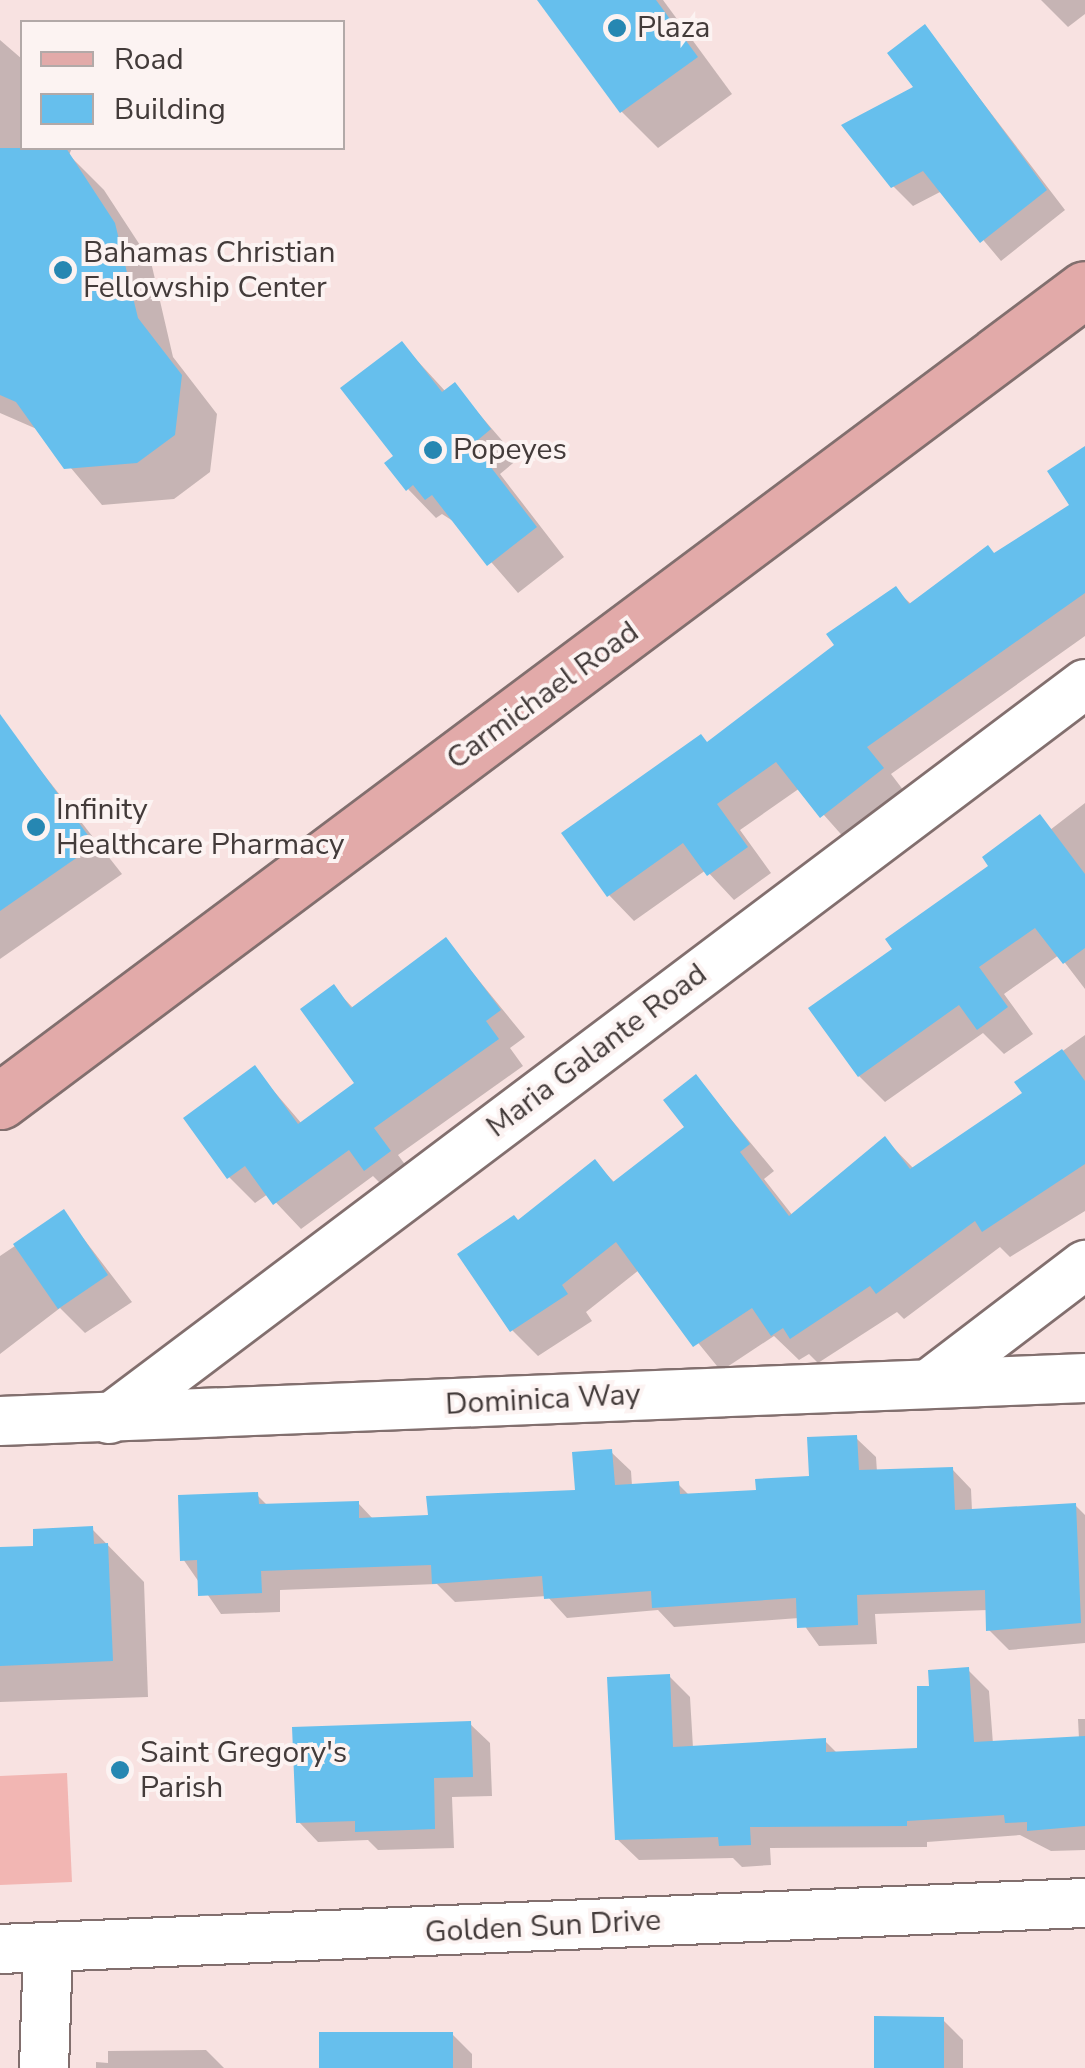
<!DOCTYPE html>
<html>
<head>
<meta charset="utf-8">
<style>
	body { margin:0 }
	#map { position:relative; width:1085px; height:2068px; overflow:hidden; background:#f8e2e1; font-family:"Nunito Sans",sans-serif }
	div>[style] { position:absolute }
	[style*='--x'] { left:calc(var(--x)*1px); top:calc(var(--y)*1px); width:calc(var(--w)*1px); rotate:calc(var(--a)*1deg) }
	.green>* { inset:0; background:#f2b6b3 }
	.shadow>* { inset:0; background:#0003 }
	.building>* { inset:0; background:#66bfed }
	.roads { filter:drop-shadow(2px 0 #826f6e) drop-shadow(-2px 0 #826f6e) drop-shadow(0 2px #826f6e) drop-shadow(0 -2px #826f6e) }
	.minor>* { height:48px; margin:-24px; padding:0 24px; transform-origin:24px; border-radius:24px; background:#fff }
	.major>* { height:55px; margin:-27.5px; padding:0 27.5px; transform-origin:27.5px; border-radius:27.5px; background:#e2aaa9 }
	.dots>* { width:28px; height:28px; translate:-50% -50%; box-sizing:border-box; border:5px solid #fcf3f2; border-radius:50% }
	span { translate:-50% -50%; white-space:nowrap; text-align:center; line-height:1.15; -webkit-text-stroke:8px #fcf3f2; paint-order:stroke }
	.poi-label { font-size:30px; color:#433b3a }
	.left { translate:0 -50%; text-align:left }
	.street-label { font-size:30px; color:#433b3a }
	.legend { position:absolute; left:20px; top:20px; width:325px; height:130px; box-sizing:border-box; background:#fcf3f2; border:2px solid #b2a9a8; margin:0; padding:12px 18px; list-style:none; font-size:30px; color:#433b3a }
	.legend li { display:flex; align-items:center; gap:20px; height:50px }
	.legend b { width:50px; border:2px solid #b2a9a8 }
</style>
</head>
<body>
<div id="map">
	<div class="green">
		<div style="clip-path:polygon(67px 1773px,72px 1882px,0 1885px,0 1776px)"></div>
	</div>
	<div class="shadow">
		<div style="clip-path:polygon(540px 0,663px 0,732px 94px,658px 148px,622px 112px)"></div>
		<div style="clip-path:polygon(1041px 0,1085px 0,1085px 14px,1068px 27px)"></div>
		<div style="clip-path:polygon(925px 27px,1065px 210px,1001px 261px,942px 191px,913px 206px,893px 186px)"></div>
		<div style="clip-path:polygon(0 40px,22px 59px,22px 148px,72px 148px,69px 155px,104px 190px,151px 262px,173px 357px,217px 414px,210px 472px,174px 499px,102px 505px,39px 430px,0 413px)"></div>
		<div style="clip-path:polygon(402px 344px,446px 392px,455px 386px,518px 459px,500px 474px,564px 557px,518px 593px,459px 525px,442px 514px,436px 518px,408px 489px,397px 457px)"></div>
		<div style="clip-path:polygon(1085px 449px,1085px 636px,891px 774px,907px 795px,847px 841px,800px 788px,740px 830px,771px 873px,734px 900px,706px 870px,634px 921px,609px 895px,708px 744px,837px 646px,895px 589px,912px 605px,1072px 505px)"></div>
		<div style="clip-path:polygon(12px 734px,122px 874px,0 959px,0 743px)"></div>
		<div style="clip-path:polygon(1085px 803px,1085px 989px,1059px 955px,1004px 994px,1033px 1034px,1004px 1054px,983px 1033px,885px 1102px,859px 1076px,896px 949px)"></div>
		<div style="clip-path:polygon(446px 940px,525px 1037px,510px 1048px,523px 1066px,398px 1155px,415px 1178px,392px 1195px,373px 1176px,301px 1229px,268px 1194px,255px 1203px,229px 1177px,254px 1068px,302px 1124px,358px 1084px,334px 988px,354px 1009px)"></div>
		<div style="clip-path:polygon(1085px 1035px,1085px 1211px,1010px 1257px,1000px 1247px,904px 1319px,897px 1312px,818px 1363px,809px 1354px,799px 1360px,774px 1336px,721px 1371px,639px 1270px,586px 1312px,592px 1321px,538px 1356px,512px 1330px,518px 1222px,595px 1162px,615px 1183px,688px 1128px,696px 1077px,774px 1171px,764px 1179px,793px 1216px,885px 1139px,914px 1169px,1026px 1094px,1018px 1083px)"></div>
		<div style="clip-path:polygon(64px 1213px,132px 1302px,85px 1333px,60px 1308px,0 1354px,0 1256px)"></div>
		<div style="clip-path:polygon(856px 1438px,876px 1457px,877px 1472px,952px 1469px,971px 1489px,972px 1511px,1076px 1506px,1085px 1515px,1085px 1643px,1009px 1650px,989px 1630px,988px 1610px,875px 1614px,877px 1644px,819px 1646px,799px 1618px,674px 1627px,658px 1610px,567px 1618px,547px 1596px,455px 1602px,437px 1584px,280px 1590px,280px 1612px,221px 1614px,183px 1559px,257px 1495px,268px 1506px,358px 1503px,374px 1520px,430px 1517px,578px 1493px,611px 1452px,631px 1471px,632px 1486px,678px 1484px,690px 1496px,758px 1492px,812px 1478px)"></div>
		<div style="clip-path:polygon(92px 1529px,144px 1582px,148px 1697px,0 1702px,0 1550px,36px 1548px)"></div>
		<div style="clip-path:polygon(968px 1670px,989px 1691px,993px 1744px,1079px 1739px,1078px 1719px,1085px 1719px,1085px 1850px,1051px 1851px,1020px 1835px,927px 1842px,927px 1847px,770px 1848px,771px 1865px,742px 1867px,733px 1858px,639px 1860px,617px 1839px,669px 1676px,690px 1697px,693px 1748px,825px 1741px,838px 1754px,920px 1751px,931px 1688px)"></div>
		<div style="clip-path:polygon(470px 1724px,490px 1743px,492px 1796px,452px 1797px,454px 1848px,378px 1850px,368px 1840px,318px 1842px,299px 1822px)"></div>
		<div style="clip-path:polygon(943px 2020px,963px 2040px,963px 2068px,876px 2068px)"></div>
		<div style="clip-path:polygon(452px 2034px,472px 2054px,472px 2068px,322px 2068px)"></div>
		<div style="clip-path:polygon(206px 2050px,224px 2068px,96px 2068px,96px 2062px,108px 2063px,108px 2051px)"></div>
	</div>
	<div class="building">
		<div style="clip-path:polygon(537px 0,656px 0,698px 57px,620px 113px)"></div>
		<div style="clip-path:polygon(925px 24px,1047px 190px,980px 243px,923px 171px,891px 188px,841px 125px,913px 87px,887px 53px)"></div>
		<div style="clip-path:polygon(0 148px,66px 148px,115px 223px,138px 318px,182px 375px,175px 435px,137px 463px,64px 469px,16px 402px,0 395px)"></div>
		<div style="clip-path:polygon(402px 341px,442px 392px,455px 382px,491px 429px,473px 444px,537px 527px,487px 566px,432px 495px,425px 500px,413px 485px,406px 491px,384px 463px,393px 456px,340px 388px)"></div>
		<div style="clip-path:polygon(1085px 446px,1085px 593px,867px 747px,884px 768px,820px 818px,776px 762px,717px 804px,748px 847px,707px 876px,683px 843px,607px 897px,561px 833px,701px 734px,707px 742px,834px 645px,826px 634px,896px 586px,909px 604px,988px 545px,994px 553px,1069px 505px,1047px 471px)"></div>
		<div style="clip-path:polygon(0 714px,95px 845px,0 911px)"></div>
		<div style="clip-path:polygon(1040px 814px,1085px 874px,1085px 948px,1063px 964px,1035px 928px,979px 967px,1008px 1007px,977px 1030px,959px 1005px,858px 1077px,808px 1008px,892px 949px,885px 939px,988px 866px,982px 857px)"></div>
		<div style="clip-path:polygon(446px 937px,501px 1010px,486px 1021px,499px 1039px,374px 1128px,391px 1151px,364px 1171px,349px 1150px,273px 1205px,245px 1166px,227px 1179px,183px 1118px,255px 1065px,298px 1124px,354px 1083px,300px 1009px,334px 984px,351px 1008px)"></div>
		<div style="clip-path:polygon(1062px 1049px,1085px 1081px,1085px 1164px,982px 1232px,975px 1221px,876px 1294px,870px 1286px,790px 1339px,783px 1328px,771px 1336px,752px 1308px,693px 1347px,616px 1242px,562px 1285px,568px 1294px,510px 1332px,457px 1254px,514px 1215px,518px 1220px,595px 1159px,613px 1182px,684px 1127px,663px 1100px,696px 1074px,750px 1144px,740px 1152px,789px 1216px,885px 1136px,910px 1169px,1022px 1093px,1014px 1082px)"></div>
		<div style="clip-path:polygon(64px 1209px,108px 1275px,58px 1309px,13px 1244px)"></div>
		<div style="clip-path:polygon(857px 1435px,859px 1470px,953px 1467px,955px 1510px,1076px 1503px,1081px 1623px,986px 1631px,985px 1590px,857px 1595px,858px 1625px,797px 1628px,796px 1598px,652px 1608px,651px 1591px,544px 1599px,542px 1576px,432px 1584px,431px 1565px,261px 1571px,262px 1593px,198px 1596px,197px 1560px,180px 1561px,178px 1495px,258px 1492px,259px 1504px,359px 1501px,359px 1518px,428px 1515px,426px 1496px,575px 1490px,572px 1452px,612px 1449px,615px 1485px,679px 1481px,680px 1494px,756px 1490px,755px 1479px,809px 1476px,807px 1437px)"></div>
		<div style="clip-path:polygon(93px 1526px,94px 1544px,108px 1543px,113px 1661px,0 1666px,0 1547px,33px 1546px,33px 1529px)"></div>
		<div style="clip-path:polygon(969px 1667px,974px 1742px,1085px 1736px,1085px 1826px,1027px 1831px,1027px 1822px,1005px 1823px,1004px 1815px,907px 1821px,907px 1826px,750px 1827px,751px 1845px,719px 1846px,718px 1837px,615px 1840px,607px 1677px,670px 1674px,673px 1747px,826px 1738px,826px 1752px,917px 1748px,917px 1686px,929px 1686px,928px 1670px)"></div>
		<div style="clip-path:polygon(471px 1721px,473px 1777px,434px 1778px,435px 1829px,355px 1832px,355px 1821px,296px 1823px,292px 1727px)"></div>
		<div style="clip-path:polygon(874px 2016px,944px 2017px,944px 2068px,874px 2068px)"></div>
		<div style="clip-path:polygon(319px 2032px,453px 2032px,453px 2068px,319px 2068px)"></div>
	</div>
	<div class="roads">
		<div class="minor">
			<div style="--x:930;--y:1383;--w:195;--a:-37.3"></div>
			<div style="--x:109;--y:1419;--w:1222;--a:-36.98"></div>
			<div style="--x:0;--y:1421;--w:1086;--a:-2.27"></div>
			<div style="--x:0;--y:1949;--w:1086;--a:-2.43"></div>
			<div style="--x:44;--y:2068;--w:119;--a:-88.1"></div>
		</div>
		<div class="major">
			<div style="--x:0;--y:1101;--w:1355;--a:-36.81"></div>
		</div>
	</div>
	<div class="dots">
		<div style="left:617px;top:28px;background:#2687b2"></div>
		<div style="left:63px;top:270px;background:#2687b2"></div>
		<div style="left:433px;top:450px;background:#2687b2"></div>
		<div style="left:36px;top:827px;background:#2687b2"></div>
		<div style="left:120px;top:1770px;background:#2687b2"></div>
	</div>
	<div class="poi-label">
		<span class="left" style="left:637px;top:28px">Plaza</span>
		<span class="left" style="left:83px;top:270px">Bahamas Christian<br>Fellowship Center</span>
		<span class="left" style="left:453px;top:450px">Popeyes</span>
		<span class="left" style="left:56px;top:827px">Infinity<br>Healthcare Pharmacy</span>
		<span class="left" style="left:140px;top:1770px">Saint Gregory's<br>Parish</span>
	</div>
	<div class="street-label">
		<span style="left:543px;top:696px;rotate:-36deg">Carmichael Road</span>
		<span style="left:597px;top:1051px;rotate:-37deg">Maria Galante Road</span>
		<span style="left:543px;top:1400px;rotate:-3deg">Dominica Way</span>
		<span style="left:543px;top:1927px;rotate:-3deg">Golden Sun Drive</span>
	</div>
	<ul class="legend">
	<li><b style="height:12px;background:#e2aaa9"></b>Road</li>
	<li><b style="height:28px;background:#66bfed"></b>Building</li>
	</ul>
</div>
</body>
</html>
